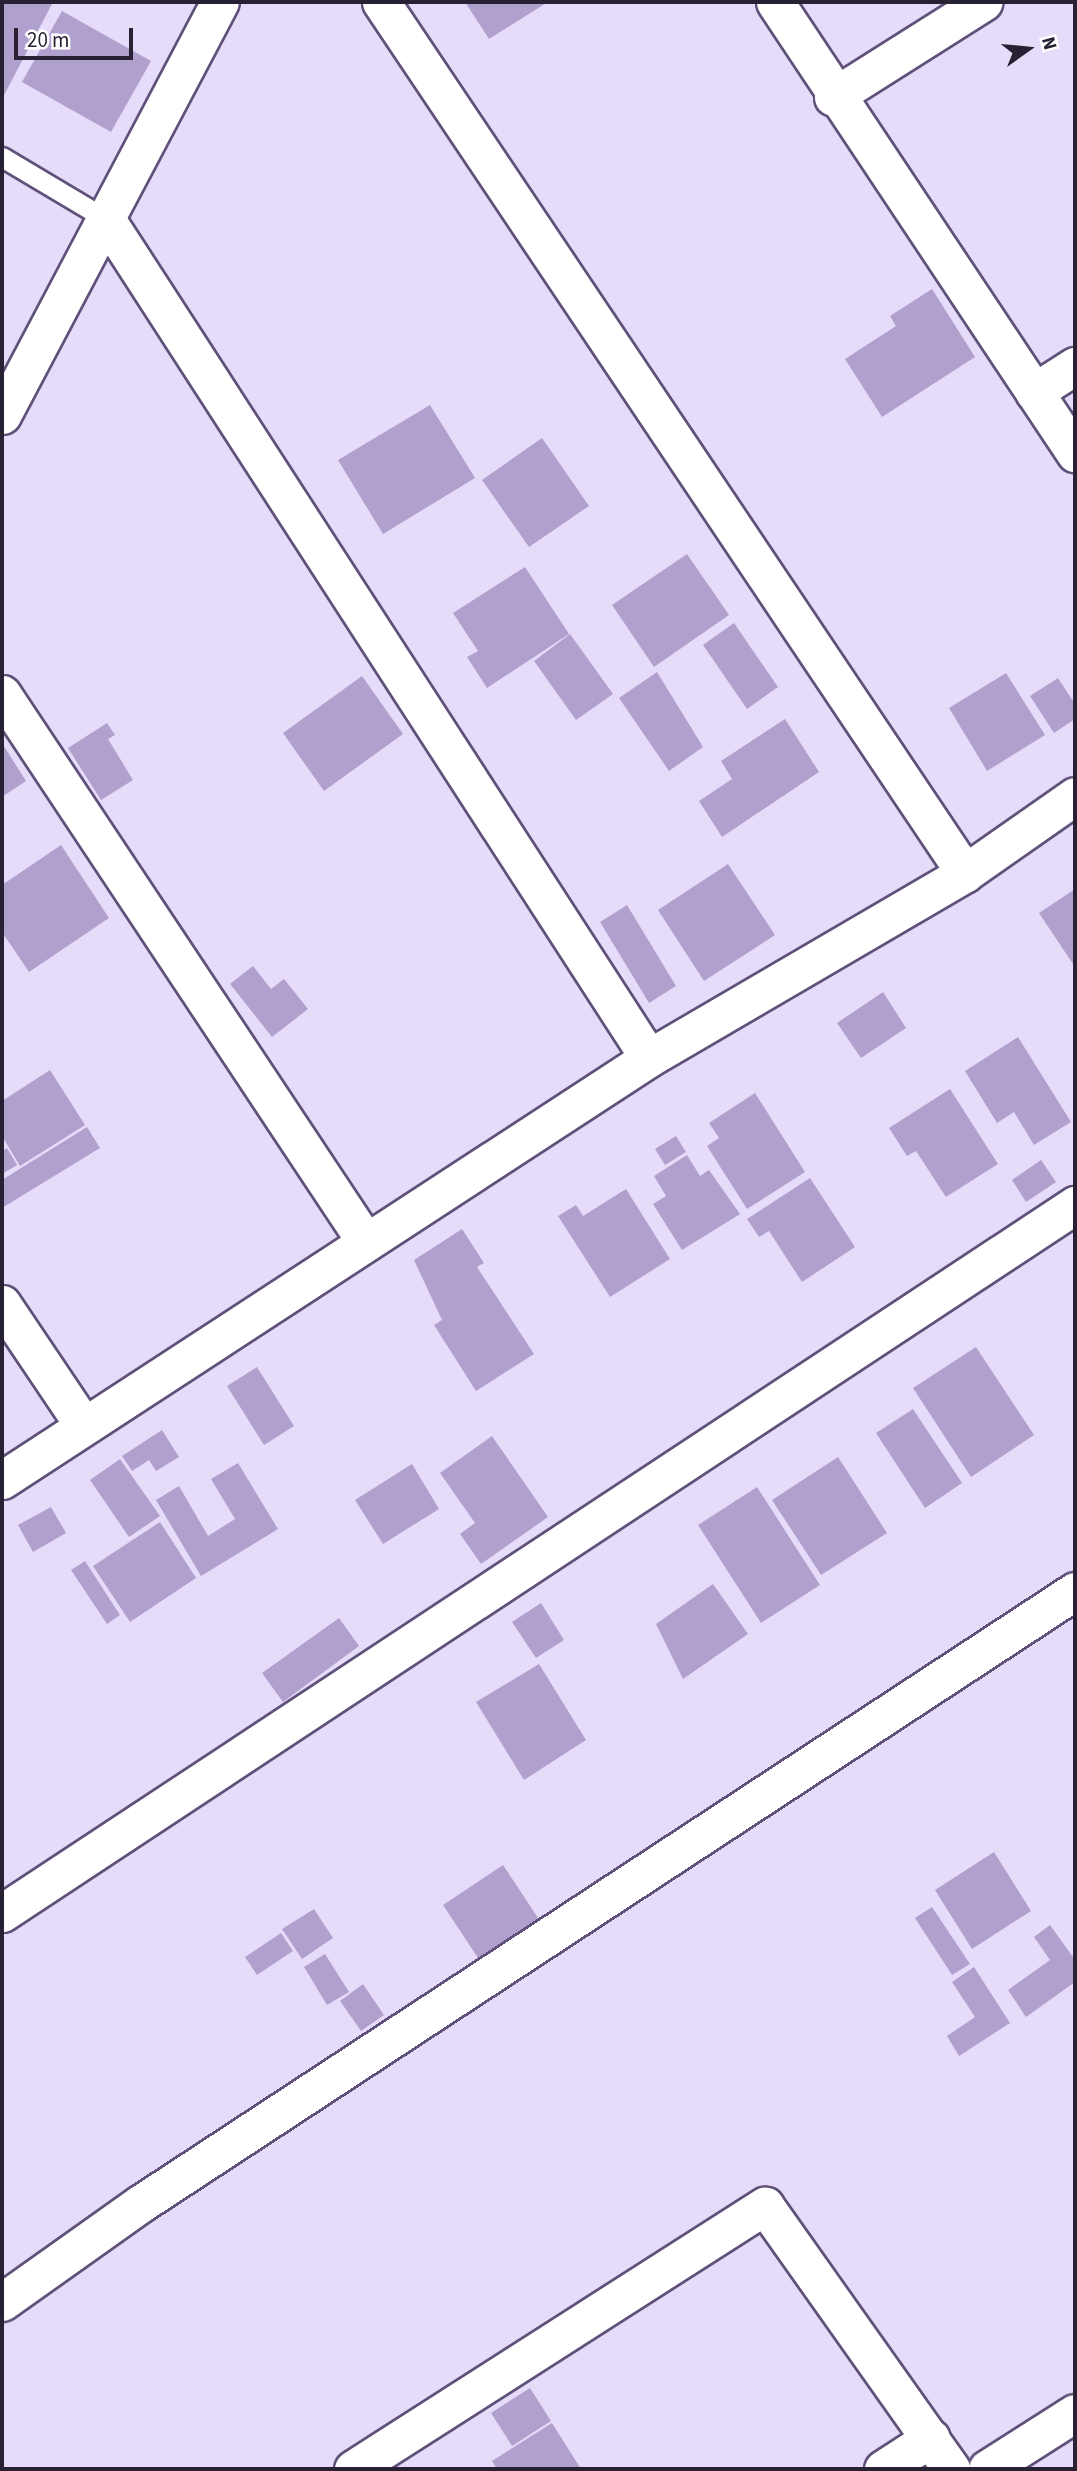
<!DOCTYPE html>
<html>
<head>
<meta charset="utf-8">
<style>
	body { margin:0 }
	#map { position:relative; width:1077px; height:2471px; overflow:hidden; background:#e6dcf9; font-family:"Source Sans 3",sans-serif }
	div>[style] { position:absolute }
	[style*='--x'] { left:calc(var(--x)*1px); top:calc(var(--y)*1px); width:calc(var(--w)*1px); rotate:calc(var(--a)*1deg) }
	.building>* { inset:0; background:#b0a0ce }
	.roads { filter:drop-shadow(2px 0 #5f517a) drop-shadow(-2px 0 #5f517a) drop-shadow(0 2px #5f517a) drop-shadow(0 -2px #5f517a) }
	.service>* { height:19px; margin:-9.5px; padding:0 9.5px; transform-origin:9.5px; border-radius:9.5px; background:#fff }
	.minor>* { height:37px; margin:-18.5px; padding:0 18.5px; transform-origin:18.5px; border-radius:18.5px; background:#fff }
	span { translate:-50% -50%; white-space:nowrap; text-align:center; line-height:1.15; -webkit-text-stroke:7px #fff; paint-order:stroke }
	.frame { position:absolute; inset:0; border:4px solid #272133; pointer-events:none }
	.north { position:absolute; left:993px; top:14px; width:70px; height:70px; -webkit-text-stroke:5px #fff; paint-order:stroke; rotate:75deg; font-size:19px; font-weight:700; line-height:28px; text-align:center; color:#272133 }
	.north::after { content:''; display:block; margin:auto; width:24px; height:32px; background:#272133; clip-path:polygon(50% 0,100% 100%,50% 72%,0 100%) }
	.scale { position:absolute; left:14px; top:28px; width:119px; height:32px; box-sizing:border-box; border:4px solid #272133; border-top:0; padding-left:9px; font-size:21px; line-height:24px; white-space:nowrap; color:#272133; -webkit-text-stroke:5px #fff; paint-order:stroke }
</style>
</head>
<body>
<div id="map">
	<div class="building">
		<div style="clip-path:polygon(2px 2px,53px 2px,2px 99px)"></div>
		<div style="clip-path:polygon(465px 2px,548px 2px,489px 39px)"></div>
		<div style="clip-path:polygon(62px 11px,151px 61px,111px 132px,22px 82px)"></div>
		<div style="clip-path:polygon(932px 289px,975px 357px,882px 417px,845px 359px,896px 326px,890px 316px)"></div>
		<div style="clip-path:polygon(430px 405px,475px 478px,383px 534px,338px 460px)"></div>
		<div style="clip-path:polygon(542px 438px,589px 506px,529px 547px,482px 480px)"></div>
		<div style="clip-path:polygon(687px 554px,729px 615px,654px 667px,612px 605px)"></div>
		<div style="clip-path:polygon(525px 567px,569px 634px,487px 688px,467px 657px,478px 651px,453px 613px)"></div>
		<div style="clip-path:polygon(734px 623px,778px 687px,747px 709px,703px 645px)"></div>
		<div style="clip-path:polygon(570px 634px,613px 694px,576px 720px,534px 661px)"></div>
		<div style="clip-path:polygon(657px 672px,703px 747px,669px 771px,619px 698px)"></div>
		<div style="clip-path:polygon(1006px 673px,1045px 735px,987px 771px,949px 708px)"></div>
		<div style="clip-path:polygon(362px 676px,403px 734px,324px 791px,283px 733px)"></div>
		<div style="clip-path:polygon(1058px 678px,1075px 704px,1075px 719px,1054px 733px,1030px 696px)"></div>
		<div style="clip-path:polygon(785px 719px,819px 772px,722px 837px,699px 801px,732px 779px,721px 761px)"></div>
		<div style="clip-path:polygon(107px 723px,115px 735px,108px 739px,133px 780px,101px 800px,68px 748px)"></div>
		<div style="clip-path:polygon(2px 743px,26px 781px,2px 797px)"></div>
		<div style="clip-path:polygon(61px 845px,109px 918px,29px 972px,2px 932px,2px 885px)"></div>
		<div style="clip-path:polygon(728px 864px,775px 935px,704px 981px,658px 910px)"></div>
		<div style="clip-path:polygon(1075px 889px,1075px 967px,1039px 913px)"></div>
		<div style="clip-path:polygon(627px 905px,676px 986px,649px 1003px,600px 922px)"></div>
		<div style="clip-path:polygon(253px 966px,271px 989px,284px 979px,308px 1009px,272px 1037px,230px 984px)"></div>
		<div style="clip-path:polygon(883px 992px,906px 1028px,861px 1058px,837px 1023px)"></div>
		<div style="clip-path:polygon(1018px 1037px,1071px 1122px,1034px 1145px,1014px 1112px,997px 1123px,965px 1071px)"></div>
		<div style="clip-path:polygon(50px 1070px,85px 1125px,20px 1166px,2px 1136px,2px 1101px)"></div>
		<div style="clip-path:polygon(950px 1089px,998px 1164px,946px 1197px,916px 1151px,907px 1156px,889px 1128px)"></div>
		<div style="clip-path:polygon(755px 1093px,805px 1172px,747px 1209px,707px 1146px,719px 1138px,709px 1123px)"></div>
		<div style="clip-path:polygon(87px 1127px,100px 1148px,2px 1208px,2px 1180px)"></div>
		<div style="clip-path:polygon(676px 1136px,686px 1152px,665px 1165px,655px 1149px)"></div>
		<div style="clip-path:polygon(7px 1148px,17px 1165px,2px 1174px,2px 1151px)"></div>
		<div style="clip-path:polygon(687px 1155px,700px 1176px,709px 1170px,740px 1214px,682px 1250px,653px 1204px,666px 1196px,654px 1176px)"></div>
		<div style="clip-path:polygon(1041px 1160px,1056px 1182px,1026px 1202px,1012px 1180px)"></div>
		<div style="clip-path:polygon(810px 1178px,855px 1247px,802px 1282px,769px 1231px,759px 1237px,747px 1219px)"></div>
		<div style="clip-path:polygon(626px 1189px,670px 1259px,610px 1297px,558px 1216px,576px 1205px,583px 1216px)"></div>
		<div style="clip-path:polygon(462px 1229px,484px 1263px,477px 1267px,534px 1354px,476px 1391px,434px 1325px,442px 1320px,414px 1260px)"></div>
		<div style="clip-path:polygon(976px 1347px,1034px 1435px,971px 1477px,913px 1388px)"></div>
		<div style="clip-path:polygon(257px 1367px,294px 1426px,264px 1445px,227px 1386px)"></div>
		<div style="clip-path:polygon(913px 1409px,962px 1483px,925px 1508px,876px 1433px)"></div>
		<div style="clip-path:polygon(162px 1430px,179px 1457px,156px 1471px,149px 1460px,132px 1471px,122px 1456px)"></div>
		<div style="clip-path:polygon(492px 1436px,548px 1517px,481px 1564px,460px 1534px,475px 1523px,440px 1473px)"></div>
		<div style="clip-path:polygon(838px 1457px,887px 1533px,821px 1575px,772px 1500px)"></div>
		<div style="clip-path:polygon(120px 1459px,160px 1516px,129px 1537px,90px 1480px)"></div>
		<div style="clip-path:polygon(238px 1463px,278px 1529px,201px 1576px,156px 1500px,179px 1486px,208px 1536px,235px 1519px,211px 1479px)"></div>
		<div style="clip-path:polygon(412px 1464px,439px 1509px,383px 1544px,355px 1500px)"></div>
		<div style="clip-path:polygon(757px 1487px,820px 1585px,761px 1623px,698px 1525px)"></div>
		<div style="clip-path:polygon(51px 1507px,66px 1533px,33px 1552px,18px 1525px)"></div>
		<div style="clip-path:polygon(160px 1522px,196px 1578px,130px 1622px,93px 1566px)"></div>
		<div style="clip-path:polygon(85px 1561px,120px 1615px,107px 1624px,71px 1570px)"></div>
		<div style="clip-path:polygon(713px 1584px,748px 1634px,683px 1679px,656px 1624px)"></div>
		<div style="clip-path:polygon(541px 1603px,564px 1640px,536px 1658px,512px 1622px)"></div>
		<div style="clip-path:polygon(339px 1618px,359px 1646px,283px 1702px,262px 1673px)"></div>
		<div style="clip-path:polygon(539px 1664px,586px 1740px,524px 1780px,476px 1702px)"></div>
		<div style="clip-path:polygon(994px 1852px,1031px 1911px,972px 1949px,935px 1890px)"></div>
		<div style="clip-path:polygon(503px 1865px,544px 1927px,484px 1967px,443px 1905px)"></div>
		<div style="clip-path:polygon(932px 1907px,970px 1964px,952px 1975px,915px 1918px)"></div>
		<div style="clip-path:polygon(314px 1909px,333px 1938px,302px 1959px,282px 1929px)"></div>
		<div style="clip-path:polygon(1050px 1925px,1075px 1960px,1075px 1982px,1026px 2017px,1008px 1990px,1050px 1960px,1034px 1937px)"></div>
		<div style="clip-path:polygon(281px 1933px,293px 1951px,257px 1975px,245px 1957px)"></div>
		<div style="clip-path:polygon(325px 1954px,349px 1992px,327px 2005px,304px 1967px)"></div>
		<div style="clip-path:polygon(974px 1967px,1010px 2023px,959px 2056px,947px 2036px,975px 2017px,952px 1982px)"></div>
		<div style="clip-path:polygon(363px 1984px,384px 2015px,361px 2031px,340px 2001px)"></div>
		<div style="clip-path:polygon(530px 2388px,551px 2421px,512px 2446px,491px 2413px)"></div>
		<div style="clip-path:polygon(552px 2423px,581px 2469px,497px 2469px,492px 2461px)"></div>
	</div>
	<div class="roads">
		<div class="service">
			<div style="--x:2;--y:157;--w:121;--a:30.8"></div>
		</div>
		<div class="minor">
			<div style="--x:381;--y:2;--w:1049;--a:56.16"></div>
			<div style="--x:775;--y:2;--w:542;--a:56.37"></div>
			<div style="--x:833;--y:97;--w:178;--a:-32.3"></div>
			<div style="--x:106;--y:219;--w:999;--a:57.09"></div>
			<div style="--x:1034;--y:392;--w:49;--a:-32.4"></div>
			<div style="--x:2;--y:415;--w:467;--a:-62.2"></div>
			<div style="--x:2;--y:694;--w:658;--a:56.41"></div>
			<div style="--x:2;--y:1304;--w:147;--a:56.1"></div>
			<div style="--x:2;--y:1480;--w:772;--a:-33.11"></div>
			<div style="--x:649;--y:1058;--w:366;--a:-30.3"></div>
			<div style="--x:965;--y:873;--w:134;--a:-35"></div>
			<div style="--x:2;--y:1913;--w:1286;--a:-33.42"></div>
			<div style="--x:2;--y:2302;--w:169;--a:-35.4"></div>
			<div style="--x:140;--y:2204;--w:1118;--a:-33.25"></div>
			<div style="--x:353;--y:2469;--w:489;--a:-32.6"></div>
			<div style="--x:765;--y:2206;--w:322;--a:54.7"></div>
			<div style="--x:883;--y:2469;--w:57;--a:-32.9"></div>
			<div style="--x:987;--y:2469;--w:104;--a:-32.5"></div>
		</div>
	</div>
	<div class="frame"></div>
	<div class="north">N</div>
	<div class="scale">20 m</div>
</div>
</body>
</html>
